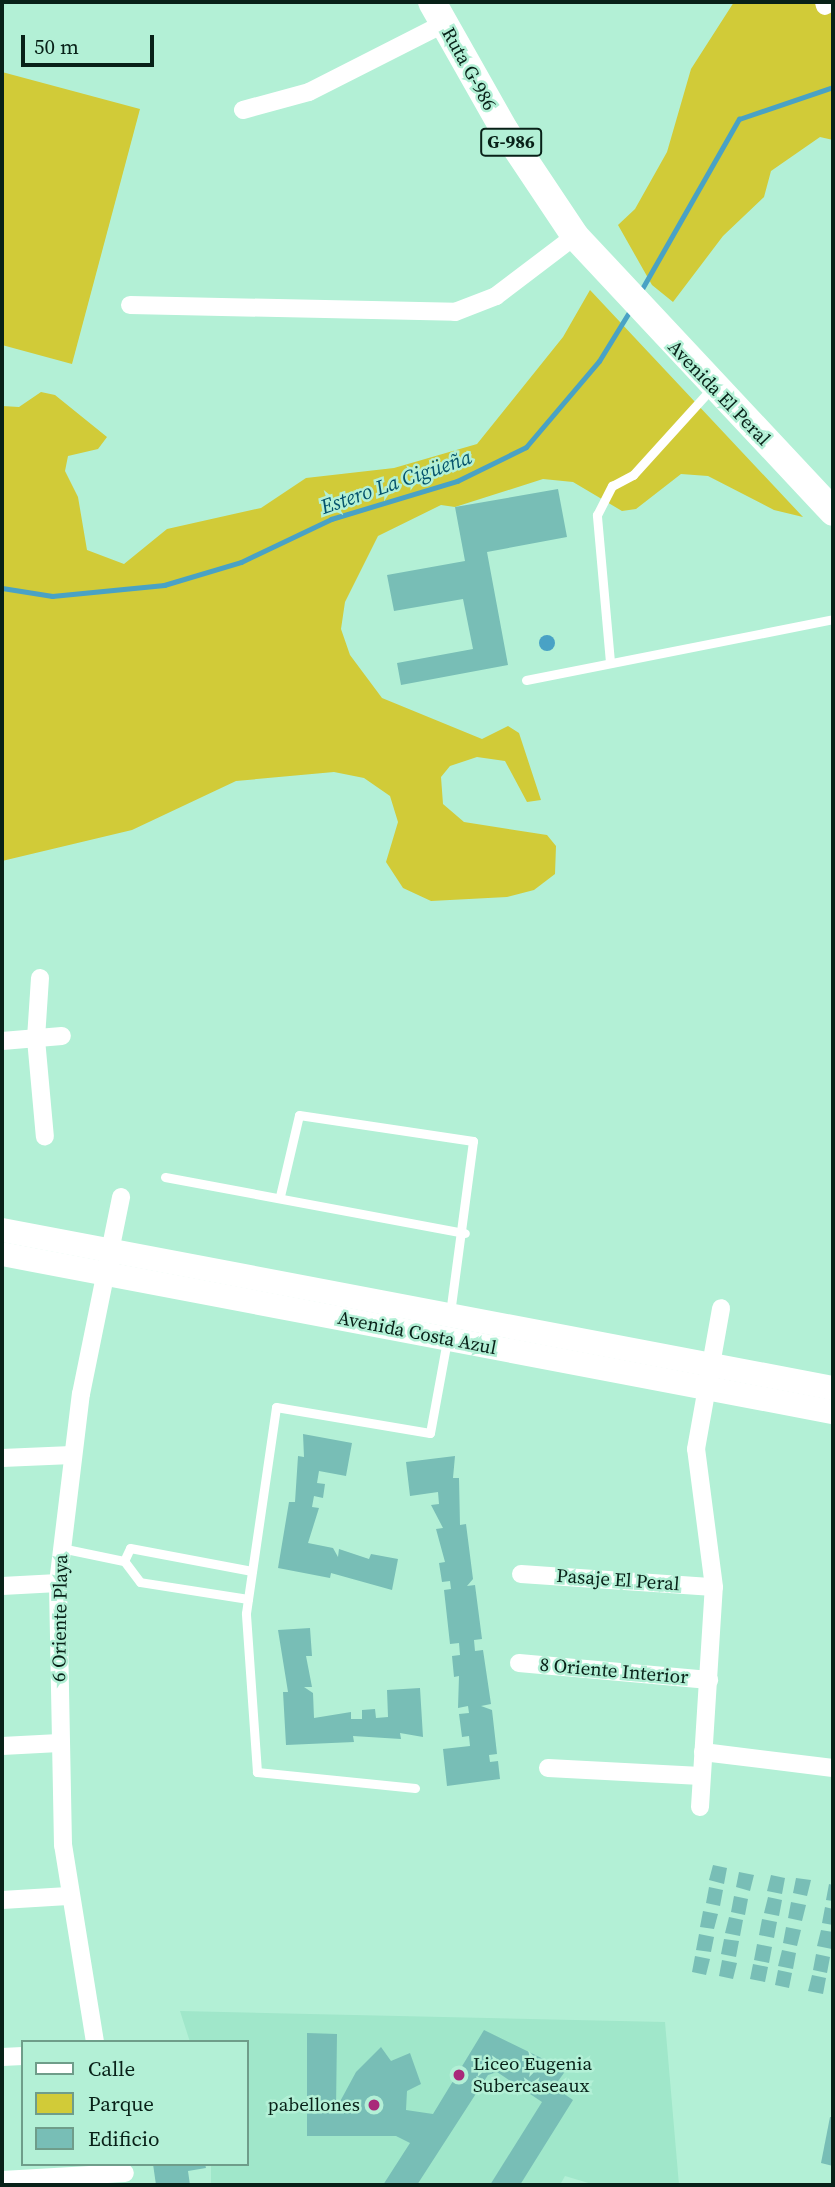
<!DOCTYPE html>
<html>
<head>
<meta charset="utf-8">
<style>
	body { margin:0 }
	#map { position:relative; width:835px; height:2187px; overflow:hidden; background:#b3f0d6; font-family:"Source Serif 4",serif }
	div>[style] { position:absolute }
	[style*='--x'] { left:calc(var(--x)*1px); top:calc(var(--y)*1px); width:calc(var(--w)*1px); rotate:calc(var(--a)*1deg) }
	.built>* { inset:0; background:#a0e7ca }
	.green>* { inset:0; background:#d1cb38 }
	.water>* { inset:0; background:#49a2c5 }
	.round { border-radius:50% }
	.stream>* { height:5px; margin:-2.5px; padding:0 2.5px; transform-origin:2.5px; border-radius:2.5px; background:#49a2c5 }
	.building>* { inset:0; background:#78beb6 }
	.lane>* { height:9px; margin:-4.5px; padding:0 4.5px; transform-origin:4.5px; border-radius:4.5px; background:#fff }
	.street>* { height:18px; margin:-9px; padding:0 9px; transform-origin:9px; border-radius:9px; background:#fff }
	.secondary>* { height:24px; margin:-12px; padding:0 12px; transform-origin:12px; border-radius:12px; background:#fff }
	.primary>* { height:28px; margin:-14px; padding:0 14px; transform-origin:14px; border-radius:14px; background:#fff }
	.dots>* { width:19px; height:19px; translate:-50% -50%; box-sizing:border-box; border:4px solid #b3f0d6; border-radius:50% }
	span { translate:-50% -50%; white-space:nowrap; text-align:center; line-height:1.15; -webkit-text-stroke:5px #b3f0d6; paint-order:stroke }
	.shield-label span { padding:2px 5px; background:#b3f0d6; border:2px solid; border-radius:5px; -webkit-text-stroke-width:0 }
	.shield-label { font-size:18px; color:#082118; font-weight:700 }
	.street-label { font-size:19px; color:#082118 }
	.poi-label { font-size:19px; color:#082118 }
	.left { translate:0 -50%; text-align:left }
	.right { translate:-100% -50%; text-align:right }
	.water-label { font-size:21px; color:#04536c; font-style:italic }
	.frame { position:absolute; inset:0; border:4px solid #082118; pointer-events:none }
	.legend { position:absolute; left:21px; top:2040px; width:228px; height:126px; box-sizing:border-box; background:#b3f0d6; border:2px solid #6f9d8a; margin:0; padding:9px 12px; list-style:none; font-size:21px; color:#082118 }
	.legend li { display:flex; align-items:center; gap:14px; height:35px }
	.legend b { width:35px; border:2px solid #6f9d8a }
	.scale { position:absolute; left:21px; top:35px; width:133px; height:32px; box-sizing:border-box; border:4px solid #082118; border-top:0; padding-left:9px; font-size:21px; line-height:24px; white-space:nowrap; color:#082118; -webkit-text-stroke:5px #b3f0d6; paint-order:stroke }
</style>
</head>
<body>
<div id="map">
	<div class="built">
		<div style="clip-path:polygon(180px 2011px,665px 2022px,679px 2185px,595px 2185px,565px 2176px,560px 2185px,211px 2185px,211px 2164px,247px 2164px,247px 2042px,190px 2042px)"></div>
	</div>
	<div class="green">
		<div style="clip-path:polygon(734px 2px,833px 2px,833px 140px,820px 137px,771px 171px,764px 197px,723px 236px,673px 302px,652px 285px,618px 225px,635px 209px,667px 152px,691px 69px)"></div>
		<div style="clip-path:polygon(2px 72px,140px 109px,72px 364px,2px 345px)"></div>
		<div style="clip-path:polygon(590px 290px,803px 517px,774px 510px,708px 476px,681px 474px,636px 509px,622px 511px,573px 482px,543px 479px,455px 507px,441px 505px,378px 536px,345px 602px,341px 629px,350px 655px,382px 698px,482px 739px,508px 726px,519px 733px,541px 800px,527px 802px,505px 761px,477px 757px,450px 766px,441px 777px,443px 804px,464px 822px,547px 835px,556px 846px,555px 874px,534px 890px,507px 897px,431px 901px,403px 888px,386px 862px,398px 822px,390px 796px,364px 778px,334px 772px,236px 781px,132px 830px,2px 861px,2px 406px,19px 407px,41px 392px,55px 395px,107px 437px,98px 449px,68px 456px,65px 471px,78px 497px,87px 550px,124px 564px,167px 529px,261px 508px,306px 478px,394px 468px,477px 444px,563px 337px)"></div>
	</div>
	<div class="water">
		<div class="round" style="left:539px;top:635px;width:16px;height:16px"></div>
	</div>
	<div class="stream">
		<div style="--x:639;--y:294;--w:202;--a:-60.3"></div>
		<div style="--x:739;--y:119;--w:99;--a:-18.8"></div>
		<div style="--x:2;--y:588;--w:51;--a:9.1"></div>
		<div style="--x:52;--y:596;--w:113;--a:-5.6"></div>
		<div style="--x:164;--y:585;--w:80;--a:-16.6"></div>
		<div style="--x:241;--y:562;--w:100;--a:-25.5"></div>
		<div style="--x:331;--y:519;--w:132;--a:-16.8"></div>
		<div style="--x:457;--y:481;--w:77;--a:-26.2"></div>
		<div style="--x:526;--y:447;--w:113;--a:-49.7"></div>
		<div style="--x:599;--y:361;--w:61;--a:-58.4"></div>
	</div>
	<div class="building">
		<div style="clip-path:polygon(558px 489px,567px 537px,487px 552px,508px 665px,401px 685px,397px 663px,473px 649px,463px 599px,394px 611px,387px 575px,465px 561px,455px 507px)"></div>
		<div style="clip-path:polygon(303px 1434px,352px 1443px,346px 1476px,319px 1471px,317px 1483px,325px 1484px,323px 1498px,314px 1496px,312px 1507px,319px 1508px,308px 1543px,333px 1548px,338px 1557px,339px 1549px,369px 1559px,371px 1554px,398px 1559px,392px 1590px,331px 1573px,330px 1578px,278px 1568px,289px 1502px,295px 1502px,298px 1456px,304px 1457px)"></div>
		<div style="clip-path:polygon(455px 1456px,453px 1478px,459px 1478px,460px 1525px,466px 1524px,473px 1579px,467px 1586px,475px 1585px,482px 1639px,474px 1640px,475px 1651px,483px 1650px,491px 1704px,481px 1706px,492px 1710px,497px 1754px,489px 1755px,490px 1762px,498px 1761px,500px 1779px,447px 1786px,443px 1749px,470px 1746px,469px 1736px,462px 1737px,459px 1714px,469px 1713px,468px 1706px,458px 1708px,459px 1676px,454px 1677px,452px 1656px,460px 1655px,459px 1643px,450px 1644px,444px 1590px,451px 1589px,450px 1581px,442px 1582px,439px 1563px,445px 1562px,436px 1529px,443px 1528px,431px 1505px,439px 1504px,438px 1492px,410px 1496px,406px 1462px)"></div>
		<div style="clip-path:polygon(310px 1628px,312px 1656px,306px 1656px,312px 1687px,304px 1687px,313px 1693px,314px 1718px,351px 1712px,351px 1719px,362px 1719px,362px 1710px,375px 1709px,376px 1718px,388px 1717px,387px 1690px,420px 1688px,423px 1737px,400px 1733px,401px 1739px,353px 1736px,354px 1742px,286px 1745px,283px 1692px,288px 1692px,278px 1630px)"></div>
		<div style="clip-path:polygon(713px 1865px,727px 1868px,724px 1884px,709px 1880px)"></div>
		<div style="clip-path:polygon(739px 1872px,754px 1875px,750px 1891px,736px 1887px)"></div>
		<div style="clip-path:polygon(771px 1875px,785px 1878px,782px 1894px,767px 1891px)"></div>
		<div style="clip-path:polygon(796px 1878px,811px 1880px,807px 1896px,793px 1893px)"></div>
		<div style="clip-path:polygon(829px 1884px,833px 1885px,833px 1901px,826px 1900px)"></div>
		<div style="clip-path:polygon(709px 1887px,723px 1890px,720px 1906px,706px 1903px)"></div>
		<div style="clip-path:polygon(734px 1896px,748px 1899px,745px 1915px,731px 1912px)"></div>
		<div style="clip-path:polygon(768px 1897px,782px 1900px,779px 1916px,764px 1913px)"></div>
		<div style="clip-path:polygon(791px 1902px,806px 1905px,802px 1921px,788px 1918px)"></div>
		<div style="clip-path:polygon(825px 1907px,833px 1909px,833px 1925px,822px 1923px)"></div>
		<div style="clip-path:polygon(703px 1911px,718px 1914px,714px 1929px,700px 1927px)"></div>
		<div style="clip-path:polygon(729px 1917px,743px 1920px,740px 1936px,725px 1933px)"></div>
		<div style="clip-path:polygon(762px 1919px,777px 1922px,774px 1938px,759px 1935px)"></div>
		<div style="clip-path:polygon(786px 1927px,801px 1930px,797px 1946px,783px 1943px)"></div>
		<div style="clip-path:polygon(821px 1930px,833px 1932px,832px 1949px,817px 1946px)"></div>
		<div style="clip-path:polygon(699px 1934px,714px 1937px,711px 1952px,696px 1950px)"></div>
		<div style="clip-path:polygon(724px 1939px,739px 1941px,736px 1957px,721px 1954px)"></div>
		<div style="clip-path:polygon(757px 1944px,772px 1947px,769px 1963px,754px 1960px)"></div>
		<div style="clip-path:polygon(782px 1950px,796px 1953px,793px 1969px,778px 1966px)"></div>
		<div style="clip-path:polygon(816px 1954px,830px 1957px,827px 1973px,813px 1970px)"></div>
		<div style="clip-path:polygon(695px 1956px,710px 1959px,706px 1975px,692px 1972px)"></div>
		<div style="clip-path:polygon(722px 1960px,737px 1963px,733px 1979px,719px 1976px)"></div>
		<div style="clip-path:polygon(753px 1964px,768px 1967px,765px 1982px,750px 1979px)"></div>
		<div style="clip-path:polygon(778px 1970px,792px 1973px,789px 1988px,775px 1985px)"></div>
		<div style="clip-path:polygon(812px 1975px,826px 1978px,823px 1994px,808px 1991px)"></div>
		<div style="clip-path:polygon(484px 2030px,566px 2070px,554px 2087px,573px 2100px,520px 2185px,490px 2185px,542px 2102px,497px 2072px,488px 2075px,417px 2185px,383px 2185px,410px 2143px,396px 2136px,307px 2136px,307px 2033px,337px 2034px,336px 2109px,356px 2072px,381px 2047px,391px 2061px,410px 2053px,421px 2084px,407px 2091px,406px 2110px,433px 2114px)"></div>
		<div style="clip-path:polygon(830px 2117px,833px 2117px,833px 2166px,821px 2163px)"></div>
		<div style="clip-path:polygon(153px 2164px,205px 2164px,206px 2168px,188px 2171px,190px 2185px,156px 2185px)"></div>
	</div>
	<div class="lane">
		<div style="--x:610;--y:662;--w:148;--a:-95.1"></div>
		<div style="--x:597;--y:515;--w:33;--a:-63"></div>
		<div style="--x:612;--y:486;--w:24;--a:-28"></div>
		<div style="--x:633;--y:475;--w:116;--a:-47.8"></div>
		<div style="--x:526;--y:680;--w:313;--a:-11.2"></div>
		<div style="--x:165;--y:1177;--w:305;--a:10.6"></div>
		<div style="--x:280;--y:1196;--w:83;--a:-76.8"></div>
		<div style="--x:299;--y:1115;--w:176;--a:8.5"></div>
		<div style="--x:473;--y:1141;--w:174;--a:97.6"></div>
		<div style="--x:61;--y:1548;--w:64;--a:11.7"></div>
		<div style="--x:248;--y:1599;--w:109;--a:-171.1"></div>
		<div style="--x:140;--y:1582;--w:26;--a:-127"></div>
		<div style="--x:124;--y:1561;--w:14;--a:-65"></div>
		<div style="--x:130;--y:1548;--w:124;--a:10.7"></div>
		<div style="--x:415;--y:1788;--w:159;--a:-174.2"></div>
		<div style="--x:257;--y:1772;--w:159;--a:-94"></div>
		<div style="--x:246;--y:1613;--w:208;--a:-81.7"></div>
		<div style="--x:276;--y:1407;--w:156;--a:9.6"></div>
		<div style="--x:430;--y:1433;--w:95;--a:-79.6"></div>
	</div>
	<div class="street">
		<div style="--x:824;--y:2;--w:4;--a:76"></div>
		<div style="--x:243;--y:110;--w:68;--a:-15.3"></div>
		<div style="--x:309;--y:92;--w:150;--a:-26.9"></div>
		<div style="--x:130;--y:305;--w:325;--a:1.2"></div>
		<div style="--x:455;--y:312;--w:44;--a:-21.3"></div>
		<div style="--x:496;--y:296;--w:99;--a:-37.2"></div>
		<div style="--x:40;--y:978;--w:61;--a:93.8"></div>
		<div style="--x:36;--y:1039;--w:98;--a:84.8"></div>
		<div style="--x:2;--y:1041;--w:60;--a:-4.8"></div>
		<div style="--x:2;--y:1458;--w:70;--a:-2.5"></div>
		<div style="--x:521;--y:1574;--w:193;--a:3.9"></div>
		<div style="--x:2;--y:1586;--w:56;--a:-3.1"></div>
		<div style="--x:519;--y:1663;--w:191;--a:5.1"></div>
		<div style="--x:2;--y:1746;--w:57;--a:-3"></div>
		<div style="--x:703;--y:1752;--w:131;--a:7"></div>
		<div style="--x:548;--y:1768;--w:153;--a:3"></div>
		<div style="--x:700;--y:1807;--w:220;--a:-86.4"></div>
		<div style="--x:714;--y:1587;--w:139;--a:-97.4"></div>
		<div style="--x:696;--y:1449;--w:143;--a:-79.9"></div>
		<div style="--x:2;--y:1900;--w:66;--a:-3.5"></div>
		<div style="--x:95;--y:2042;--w:200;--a:-99.2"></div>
		<div style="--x:63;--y:1845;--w:262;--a:-91.1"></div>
		<div style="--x:58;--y:1583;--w:190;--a:-83.1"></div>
		<div style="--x:81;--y:1394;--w:201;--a:-78.5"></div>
		<div style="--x:2;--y:2057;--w:21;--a:-3"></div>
		<div style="--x:2;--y:2180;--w:123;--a:-3.3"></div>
	</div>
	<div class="secondary">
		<div style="--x:2;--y:1230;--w:846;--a:10.77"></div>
		<div style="--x:2;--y:1254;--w:846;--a:10.77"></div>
	</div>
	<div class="primary">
		<div style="--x:432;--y:2;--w:148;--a:60.5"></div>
		<div style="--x:505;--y:131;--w:126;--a:56.3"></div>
		<div style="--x:575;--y:236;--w:378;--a:46.9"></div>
	</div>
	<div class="dots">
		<div style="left:459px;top:2075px;background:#a92a7a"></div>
		<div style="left:374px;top:2105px;background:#a92a7a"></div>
	</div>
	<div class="shield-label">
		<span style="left:511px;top:142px">G-986</span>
	</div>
	<div class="street-label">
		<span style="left:469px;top:69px;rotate:61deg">Ruta G-986</span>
		<span style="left:719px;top:393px;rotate:46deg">Avenida El Peral</span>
		<span style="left:417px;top:1333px;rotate:11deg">Avenida Costa Azul</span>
		<span style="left:618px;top:1580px;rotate:4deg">Pasaje El Peral</span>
		<span style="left:60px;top:1618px;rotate:-89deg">6 Oriente Playa</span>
		<span style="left:614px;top:1671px;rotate:5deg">8 Oriente Interior</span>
	</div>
	<div class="poi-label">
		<span class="left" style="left:473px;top:2075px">Liceo Eugenia<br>Subercaseaux</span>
		<span class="right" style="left:360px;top:2105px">pabellones</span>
	</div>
	<div class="water-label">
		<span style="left:396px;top:482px;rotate:-19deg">Estero La Cigüeña</span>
	</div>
	<div class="frame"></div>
	<ul class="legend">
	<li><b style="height:9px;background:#fff"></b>Calle</li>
	<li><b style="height:19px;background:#d1cb38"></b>Parque</li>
	<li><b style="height:19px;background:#78beb6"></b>Edificio</li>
	</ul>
	<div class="scale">50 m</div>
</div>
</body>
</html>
